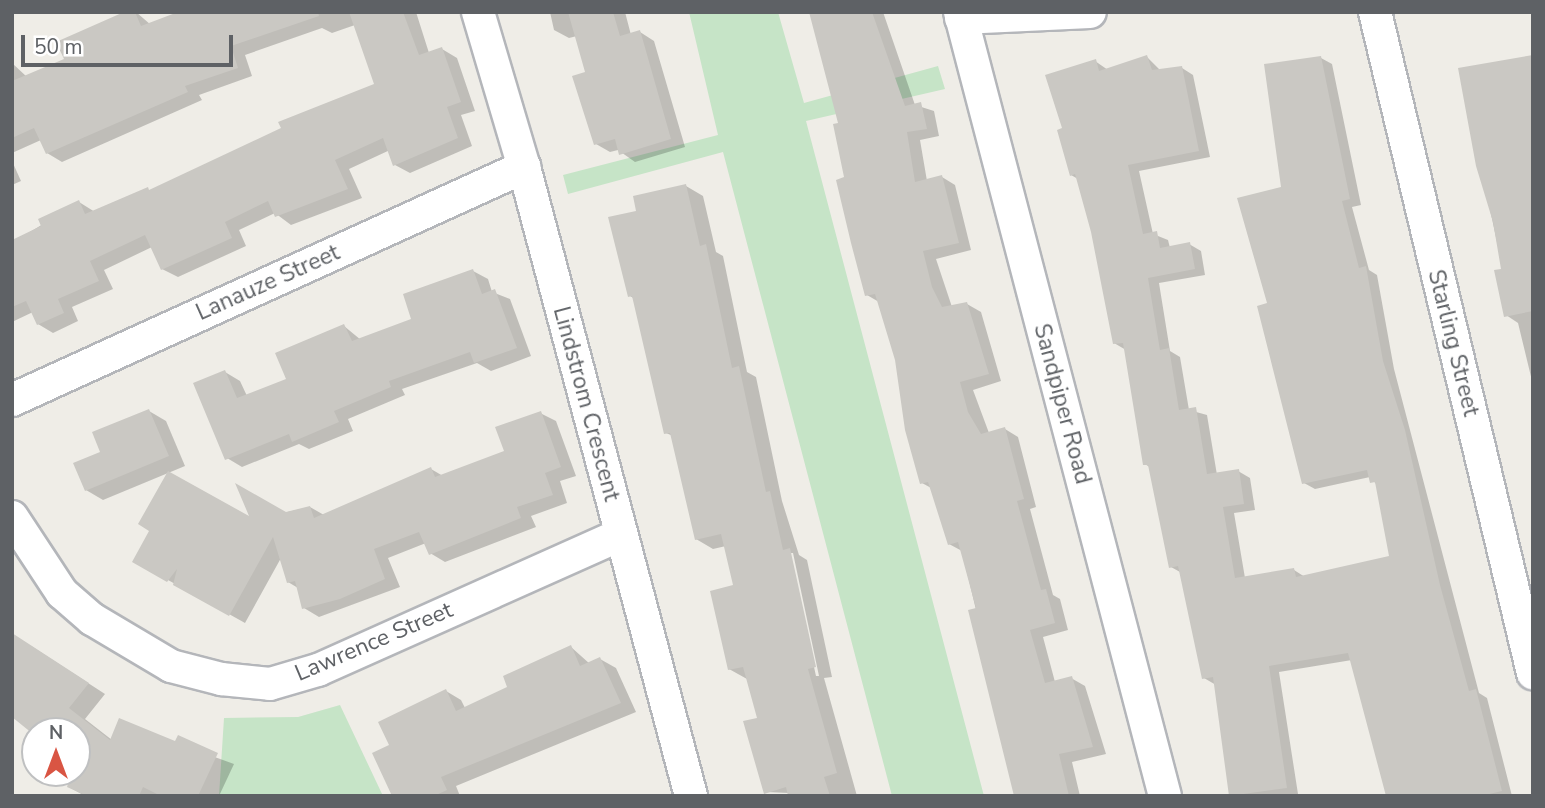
<!DOCTYPE html>
<html>
<head>
<meta charset="utf-8">
<style>
	body { margin:0 }
	#map { position:relative; width:1545px; height:808px; overflow:hidden; background:#efede7; font-family:"Nunito Sans",sans-serif }
	div>[style] { position:absolute }
	[style*='--x'] { left:calc(var(--x)*1px); top:calc(var(--y)*1px); width:calc(var(--w)*1px); rotate:calc(var(--a)*1deg) }
	.green>* { inset:0; background:#c6e4c7 }
	.shadow>* { inset:0; background:#0003 }
	.building>* { inset:0; background:#cac8c3 }
	.roads { filter:drop-shadow(2px 0 #b4b6ba) drop-shadow(-2px 0 #b4b6ba) drop-shadow(0 2px #b4b6ba) drop-shadow(0 -2px #b4b6ba) }
	.minor>* { height:32px; margin:-16px; padding:0 16px; transform-origin:16px; border-radius:16px; background:#fff }
	span { translate:-50% -50%; white-space:nowrap; text-align:center; line-height:1.15; -webkit-text-stroke:7px #fff; paint-order:stroke }
	.street-label { font-size:23px; color:#5e6165 }
	.frame { position:absolute; inset:0; border:14px solid #5e6165; pointer-events:none }
	.north { position:absolute; left:21px; top:717px; width:70px; height:70px; box-sizing:border-box; background:#fff; border:2px solid #bfc0c1; border-radius:50%; rotate:0deg; font-size:19px; font-weight:700; line-height:28px; text-align:center; color:#5e6165 }
	.north::after { content:''; display:block; margin:auto; width:24px; height:32px; background:#d95543; clip-path:polygon(50% 0,100% 100%,50% 72%,0 100%) }
	.scale { position:absolute; left:21px; top:35px; width:212px; height:32px; box-sizing:border-box; border:4px solid #5e6165; border-top:0; padding-left:9px; font-size:21px; line-height:24px; white-space:nowrap; color:#5e6165; -webkit-text-stroke:5px #fff; paint-order:stroke }
</style>
</head>
<body>
<div id="map">
	<div class="green">
		<div style="clip-path:polygon(689px 12px,778px 12px,804px 103px,938px 66px,945px 89px,806px 121px,984px 796px,892px 796px,723px 152px,568px 194px,563px 175px,718px 135px)"></div>
		<div style="clip-path:polygon(340px 705px,383px 796px,219px 796px,224px 718px,298px 717px)"></div>
	</div>
	<div class="shadow">
		<div style="clip-path:polygon(128px 12px,136px 12px,151px 25px,183px 12px,416px 12px,429px 53px,442px 49px,457px 58px,475px 111px,461px 115px,472px 146px,410px 173px,395px 165px,390px 150px,349px 169px,362px 198px,291px 225px,275px 213px,239px 230px,246px 246px,178px 277px,162px 269px,152px 247px,104px 270px,113px 289px,72px 307px,78px 321px,53px 333px,38px 324px,33px 312px,12px 322px,12px 243px,79px 202px,95px 212px,151px 191px,376px 85px,355px 25px,332px 33px,322px 28px,245px 55px,252px 76px,199px 95px,202px 100px,62px 162px,47px 153px,41px 140px,12px 153px,12px 63px,27px 77px,66px 60px)"></div>
		<div style="clip-path:polygon(550px 12px,625px 12px,631px 35px,640px 32px,654px 41px,685px 147px,635px 162px,618px 150px,610px 152px,596px 144px,587px 73px,577px 36px,569px 38px,554px 30px)"></div>
		<div style="clip-path:polygon(810px 12px,883px 12px,915px 105px,934px 111px,939px 136px,920px 140px,927px 181px,942px 177px,955px 185px,971px 250px,936px 259px,952px 307px,967px 304px,981px 312px,1001px 381px,973px 390px,989px 433px,1005px 429px,1018px 437px,1036px 507px,1030px 509px,1053px 595px,1060px 599px,1068px 630px,1043px 637px,1055px 682px,1071px 678px,1085px 686px,1106px 754px,1072px 762px,1080px 796px,1020px 796px,962px 551px,949px 544px,933px 489px,922px 483px,896px 360px,879px 302px,867px 295px,841px 124px)"></div>
		<div style="clip-path:polygon(1147px 57px,1161px 71px,1182px 68px,1193px 75px,1210px 157px,1139px 171px,1153px 234px,1168px 240px,1170px 248px,1189px 244px,1201px 251px,1205px 275px,1159px 283px,1170px 351px,1180px 357px,1189px 410px,1207px 415px,1217px 475px,1238px 471px,1250px 478px,1255px 510px,1234px 513px,1245px 578px,1294px 570px,1305px 577px,1391px 557px,1377px 485px,1370px 477px,1315px 489px,1304px 483px,1269px 304px,1283px 189px,1321px 58px,1332px 64px,1361px 205px,1352px 207px,1369px 270px,1377px 275px,1394px 369px,1479px 693px,1487px 698px,1512px 796px,1388px 796px,1352px 660px,1279px 672px,1298px 794px,1234px 796px,1216px 685px,1204px 678px,1180px 572px,1171px 567px,1151px 468px,1145px 464px,1126px 350px,1114px 343px,1092px 231px,1078px 179px,1071px 175px,1064px 129px,1095px 61px,1108px 70px)"></div>
		<div style="clip-path:polygon(1533px 57px,1533px 385px,1518px 323px,1506px 315px,1503px 270px,1460px 70px)"></div>
		<div style="clip-path:polygon(12px 161px,21px 181px,12px 185px)"></div>
		<div style="clip-path:polygon(evenodd,686px 186px,703px 196px,716px 252px,723px 256px,747px 372px,756px 377px,782px 501px,799px 555px,807px 560px,832px 677px,824px 678px,857px 796px,766px 792px,759px 719px,747px 679px,729px 669px,735px 586px,726px 546px,713px 549px,696px 539px,673px 436px,666px 433px,635px 299px,630px 296px,638px 212px,686px 186px,789px 553px,793px 553px,819px 676px,816px 676px,789px 553px)"></div>
		<div style="clip-path:polygon(473px 271px,488px 279px,492px 292px,510px 299px,531px 356px,491px 371px,477px 363px,402px 389px,405px 395px,348px 419px,353px 431px,309px 449px,299px 444px,242px 467px,227px 458px,225px 372px,240px 381px,247px 396px,289px 380px,344px 326px,361px 340px,414px 320px)"></div>
		<div style="clip-path:polygon(149px 411px,166px 421px,185px 466px,103px 500px,86px 490px,103px 453px)"></div>
		<div style="clip-path:polygon(540px 413px,556px 421px,576px 476px,560px 481px,567px 503px,531px 516px,536px 527px,445px 562px,430px 553px,426px 543px,388px 558px,400px 587px,319px 617px,304px 608px,298px 588px,288px 582px,281px 558px,245px 623px,134px 561px,252px 520px,310px 507px,324px 515px,431px 469px,443px 476px,506px 452px)"></div>
		<div style="clip-path:polygon(31px 646px,105px 694px,85px 719px,112px 740px,176px 743px,234px 764px,219px 796px,85px 796px,69px 787px,77px 773px,77px 731px,35px 733px)"></div>
		<div style="clip-path:polygon(571px 647px,590px 664px,600px 659px,616px 668px,636px 712px,456px 786px,460px 796px,393px 796px,391px 746px,446px 691px,461px 700px,465px 708px,509px 687px)"></div>
	</div>
	<div class="building">
		<div style="clip-path:polygon(124px 12px,135px 12px,141px 26px,178px 12px,318px 12px,319px 16px,231px 46px,238px 68px,185px 86px,188px 92px,46px 154px,34px 128px,12px 138px,12px 81px,64px 59px,56px 42px)"></div>
		<div style="clip-path:polygon(349px 12px,403px 12px,419px 55px,442px 47px,461px 102px,447px 107px,458px 138px,393px 166px,383px 138px,335px 160px,348px 189px,275px 217px,268px 201px,225px 222px,232px 238px,161px 270px,145px 235px,90px 261px,99px 281px,58px 299px,64px 313px,37px 325px,26px 301px,12px 307px,12px 240px,41px 226px,38px 219px,79px 200px,85px 214px,148px 187px,149px 190px,281px 128px,278px 122px,374px 84px)"></div>
		<div style="clip-path:polygon(568px 12px,613px 12px,620px 36px,640px 30px,671px 139px,619px 155px,615px 139px,594px 145px,572px 76px,585px 72px)"></div>
		<div style="clip-path:polygon(809px 12px,872px 12px,905px 106px,921px 102px,927px 129px,907px 132px,915px 182px,942px 175px,959px 243px,923px 251px,932px 287px,942px 307px,967px 302px,989px 374px,960px 382px,968px 412px,981px 434px,1005px 427px,1024px 499px,1017px 501px,1041px 590px,1046px 589px,1055px 623px,1030px 630px,1045px 683px,1072px 676px,1093px 747px,1059px 754px,1069px 796px,1014px 796px,968px 610px,976px 608px,958px 542px,948px 545px,928px 482px,920px 484px,905px 430px,895px 360px,875px 294px,865px 296px,851px 243px,836px 180px,844px 177px,833px 124px,838px 123px)"></div>
		<div style="clip-path:polygon(1147px 55px,1152px 70px,1182px 66px,1199px 151px,1128px 165px,1143px 234px,1157px 231px,1160px 248px,1190px 242px,1195px 269px,1148px 278px,1160px 350px,1169px 348px,1179px 410px,1196px 407px,1207px 474px,1239px 469px,1244px 504px,1223px 507px,1235px 578px,1294px 568px,1296px 577px,1389px 556px,1375px 482px,1370px 483px,1367px 470px,1302px 484px,1257px 306px,1267px 303px,1237px 198px,1281px 187px,1264px 64px,1321px 56px,1350px 199px,1342px 201px,1359px 268px,1366px 266px,1383px 361px,1405px 430px,1440px 585px,1469px 691px,1476px 689px,1502px 791px,1481px 796px,1386px 796px,1348px 653px,1269px 666px,1287px 788px,1229px 796px,1213px 677px,1202px 679px,1178px 566px,1169px 568px,1148px 465px,1143px 465px,1123px 343px,1113px 344px,1091px 232px,1075px 174px,1070px 176px,1057px 130px,1062px 128px,1045px 75px,1096px 59px,1099px 71px)"></div>
		<div style="clip-path:polygon(1533px 55px,1533px 311px,1504px 317px,1494px 270px,1501px 269px,1493px 222px,1476px 166px,1458px 68px)"></div>
		<div style="clip-path:polygon(686px 184px,700px 246px,706px 244px,732px 368px,739px 366px,766px 492px,770px 491px,783px 550px,790px 548px,816px 667px,808px 669px,837px 773px,824px 777px,830px 796px,788px 796px,786px 787px,764px 794px,743px 721px,757px 718px,743px 667px,728px 670px,710px 591px,733px 585px,721px 534px,695px 540px,670px 433px,664px 434px,632px 296px,628px 297px,608px 217px,636px 211px,633px 196px)"></div>
		<div style="clip-path:polygon(473px 269px,482px 294px,495px 289px,517px 348px,474px 363px,470px 352px,389px 381px,391px 387px,334px 411px,339px 422px,292px 442px,289px 434px,225px 460px,193px 383px,225px 370px,237px 398px,286px 379px,275px 353px,344px 324px,352px 341px,411px 319px,403px 294px)"></div>
		<div style="clip-path:polygon(149px 409px,169px 456px,85px 491px,73px 463px,100px 452px,92px 432px)"></div>
		<div style="clip-path:polygon(541px 411px,561px 467px,545px 473px,553px 495px,517px 507px,521px 518px,429px 555px,419px 532px,374px 549px,385px 579px,340px 599px,302px 609px,295px 581px,287px 583px,273px 537px,229px 616px,173px 585px,177px 569px,167px 582px,132px 562px,149px 531px,138px 524px,168px 471px,249px 516px,235px 483px,286px 512px,310px 506px,314px 518px,431px 467px,435px 477px,504px 451px,495px 427px)"></div>
		<div style="clip-path:polygon(12px 633px,89px 683px,69px 708px,110px 740px,119px 718px,175px 741px,178px 735px,218px 753px,198px 796px,161px 796px,143px 787px,139px 796px,87px 796px,67px 787px,71px 773px,77px 773px,77px 731px,35px 731px,35px 745px,28px 740px,33px 734px,12px 717px)"></div>
		<div style="clip-path:polygon(571px 645px,580px 666px,600px 657px,621px 703px,441px 777px,447px 790px,434px 796px,392px 796px,372px 753px,389px 745px,378px 722px,446px 689px,456px 711px,507px 687px,503px 676px)"></div>
	</div>
	<div class="roads">
		<div class="minor">
			<div style="--x:478;--y:12;--w:162;--a:73.5"></div>
			<div style="--x:524;--y:167;--w:651;--a:75.13"></div>
			<div style="--x:960;--y:12;--w:810;--a:75.35"></div>
			<div style="--x:1375;--y:12;--w:680;--a:76.56"></div>
			<div style="--x:961;--y:18;--w:129;--a:-2.7"></div>
			<div style="--x:12;--y:400;--w:563;--a:-24.47"></div>
			<div style="--x:12;--y:517;--w:91;--a:56.7"></div>
			<div style="--x:62;--y:593;--w:40;--a:41"></div>
			<div style="--x:92;--y:619;--w:92;--a:30.7"></div>
			<div style="--x:171;--y:666;--w:52;--a:14.6"></div>
			<div style="--x:221;--y:679;--w:49;--a:5.8"></div>
			<div style="--x:270;--y:684;--w:50;--a:-16.3"></div>
			<div style="--x:318;--y:670;--w:331;--a:-24.1"></div>
		</div>
	</div>
	<div class="street-label">
		<span style="left:268px;top:283px;rotate:-24deg">Lanauze Street</span>
		<span style="left:1453px;top:343px;rotate:76deg">Starling Street</span>
		<span style="left:586px;top:404px;rotate:75deg">Lindstrom Crescent</span>
		<span style="left:1062px;top:404px;rotate:75deg">Sandpiper Road</span>
		<span style="left:374px;top:642px;rotate:-23deg">Lawrence Street</span>
	</div>
	<div class="frame"></div>
	<div class="north">N</div>
	<div class="scale">50 m</div>
</div>
</body>
</html>
